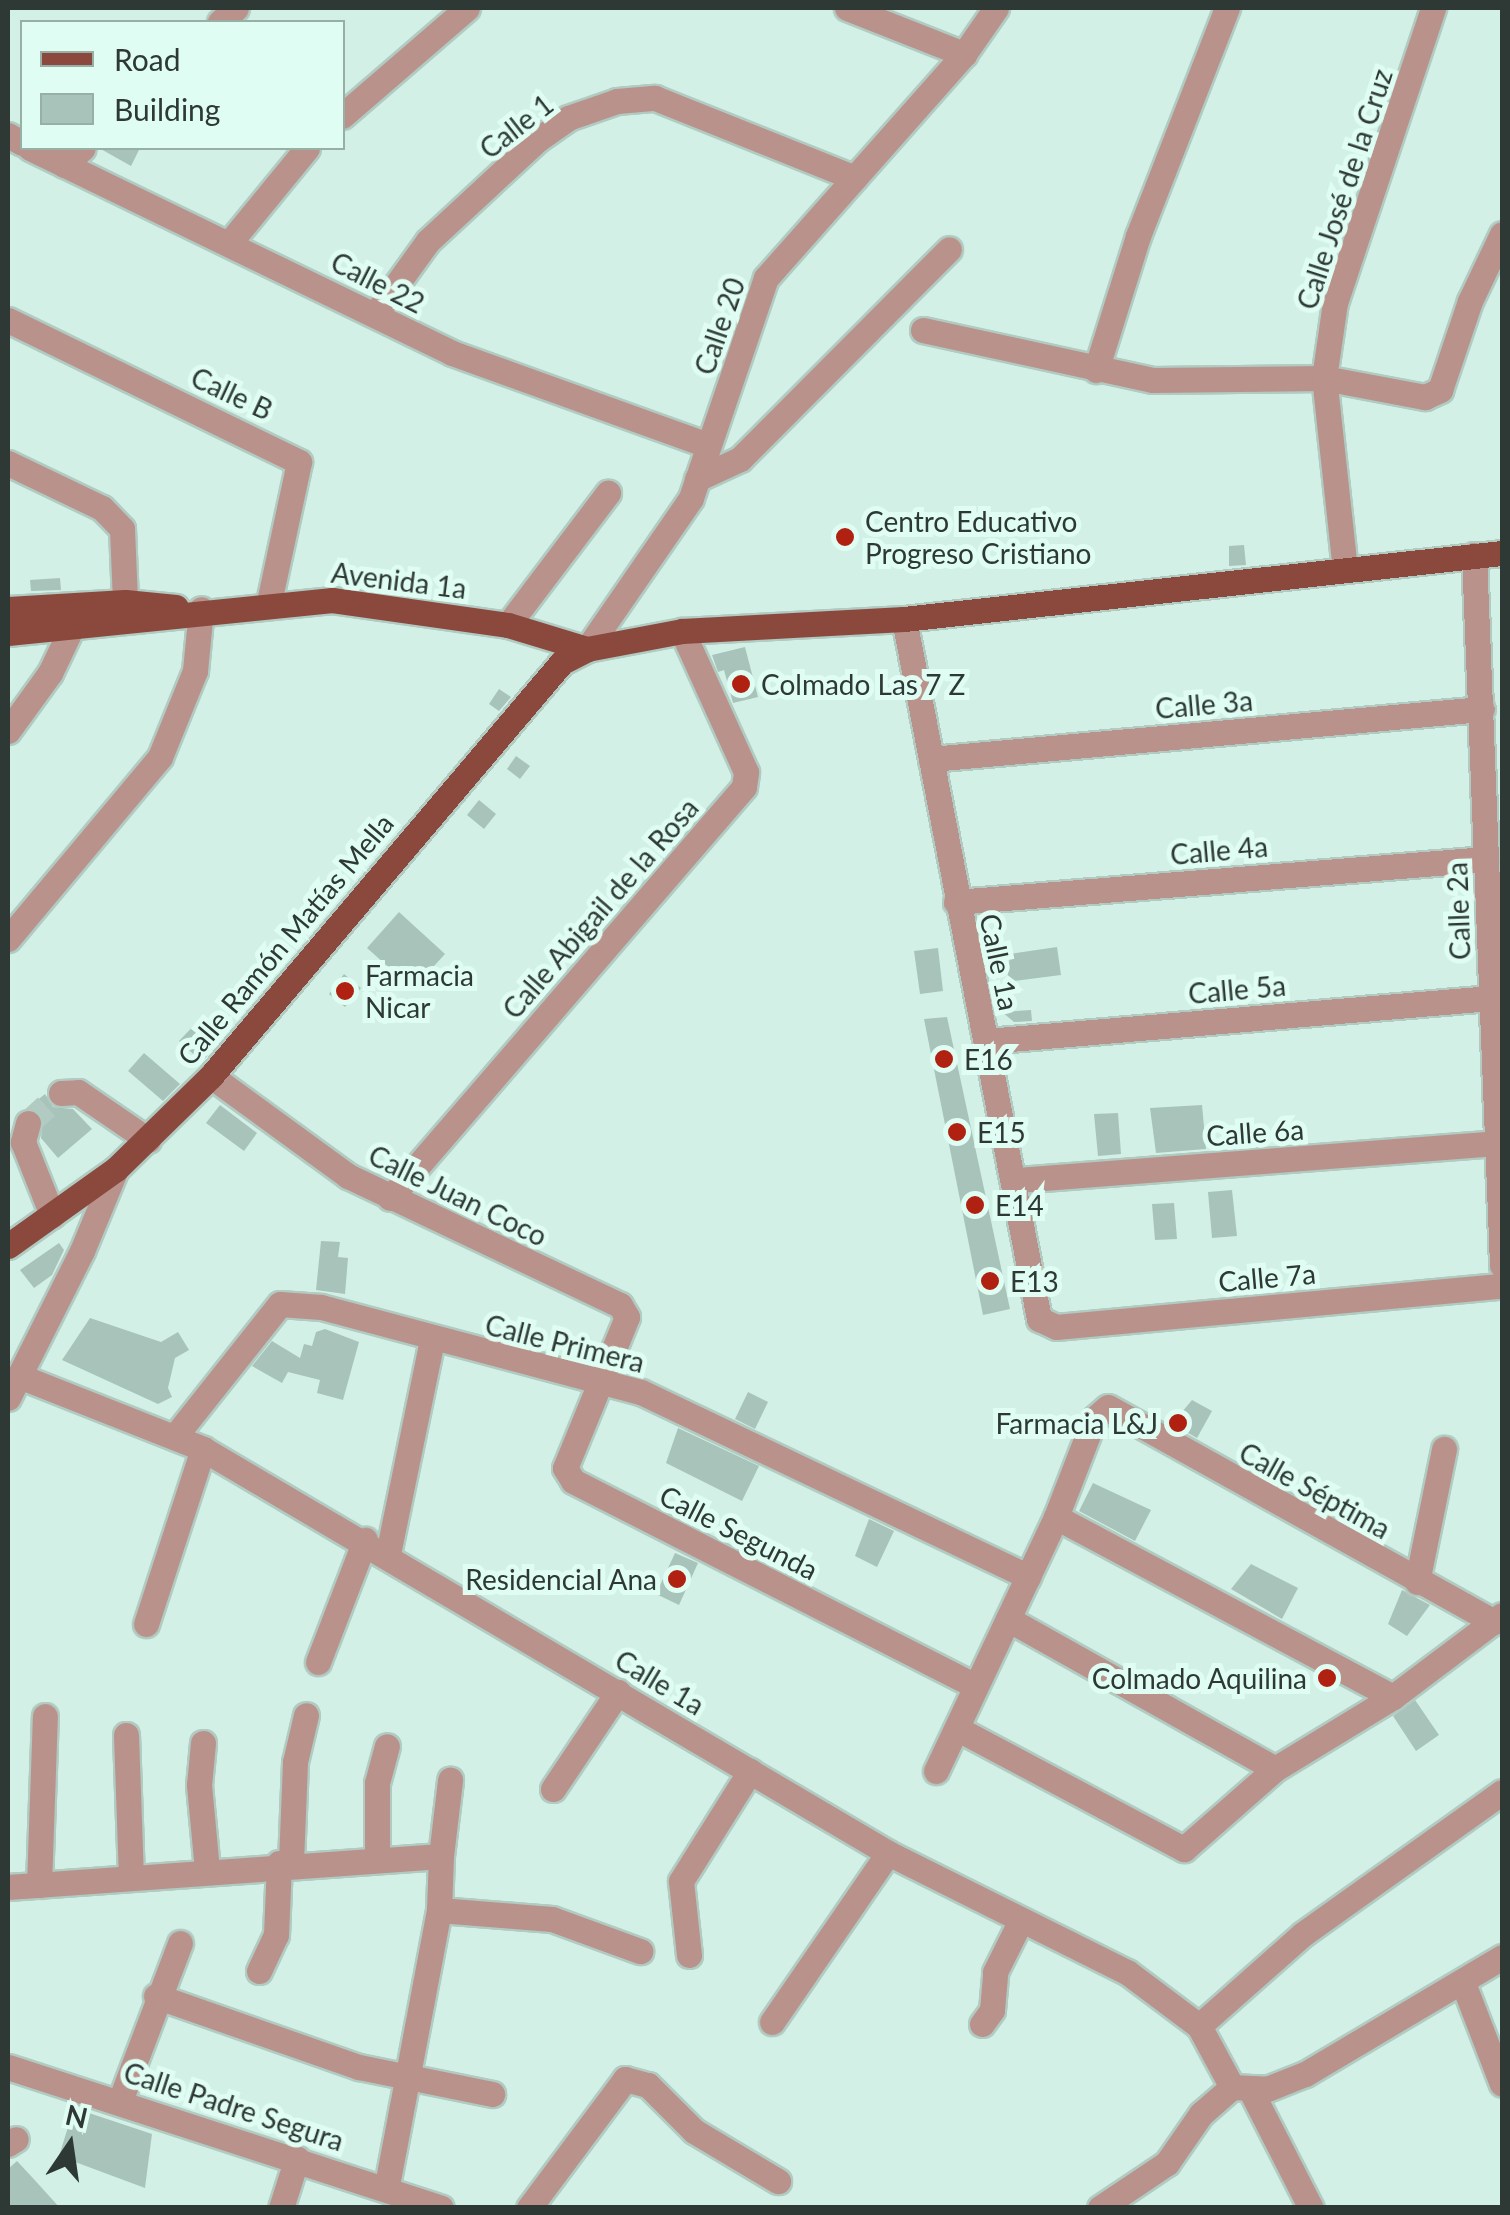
<!DOCTYPE html>
<html>
<head>
<meta charset="utf-8">
<style>
	body { margin:0 }
	#map { position:relative; width:1510px; height:2215px; overflow:hidden; background:#d2f0e5; font-family:Lato,sans-serif }
	div>[style] { position:absolute }
	[style*='--x'] { left:calc(var(--x)*1px); top:calc(var(--y)*1px); width:calc(var(--w)*1px); rotate:calc(var(--a)*1deg) }
	.building>* { inset:0; background:#a8c4ba }
	.minor-tunnel>* { height:25px; margin-top:-12.5px; transform-origin:0; background:repeating-linear-gradient(90deg,#b1cbc2 0 25px,transparent 0 37px) }
	.roads { filter:drop-shadow(2px 0 #b1cbc2) drop-shadow(-2px 0 #b1cbc2) drop-shadow(0 2px #b1cbc2) drop-shadow(0 -2px #b1cbc2) }
	.minor>* { height:25px; margin:-12.5px; padding:0 12.5px; transform-origin:12.5px; border-radius:12.5px; background:#b9928b }
	.major>* { height:25px; margin:-12.5px; padding:0 12.5px; transform-origin:12.5px; border-radius:12.5px; background:#8b493e }
	.dots>* { width:28px; height:28px; translate:-50% -50%; box-sizing:border-box; border:5px solid #dffdf2; border-radius:50% }
	span { translate:-50% -50%; white-space:nowrap; text-align:center; line-height:1.15; -webkit-text-stroke:10px #dffdf2; paint-order:stroke }
	.street-label { font-size:28px; color:#2e3935 }
	.poi-label { font-size:28px; color:#2e3935 }
	.left { translate:0 -50%; text-align:left }
	.right { translate:-100% -50%; text-align:right }
	.frame { position:absolute; inset:0; border:10px solid #2e3935; pointer-events:none }
	.legend { position:absolute; left:20px; top:20px; width:325px; height:130px; box-sizing:border-box; background:#dffdf2; border:2px solid #98afa6; margin:0; padding:12px 18px; list-style:none; font-size:30px; color:#2e3935 }
	.legend li { display:flex; align-items:center; gap:20px; height:50px }
	.legend b { width:50px; border:2px solid #98afa6 }
	.north { position:absolute; left:20px; top:2095px; width:100px; height:100px; -webkit-text-stroke:8px #dffdf2; paint-order:stroke; rotate:13deg; font-size:28px; font-weight:700; line-height:40px; text-align:center; color:#2e3935 }
	.north::after { content:''; display:block; margin:auto; width:35px; height:45px; background:#2e3935; clip-path:polygon(50% 0,100% 100%,50% 72%,0 100%) }
</style>
</head>
<body>
<div id="map">
	<div class="building">
		<div style="clip-path:polygon(99px 148px,140px 148px,131px 166px)"></div>
		<div style="clip-path:polygon(1244px 545px,1246px 565px,1229px 566px,1229px 546px)"></div>
		<div style="clip-path:polygon(60px 578px,61px 590px,31px 591px,30px 580px)"></div>
		<div style="clip-path:polygon(745px 647px,758px 697px,733px 703px,724px 670px,718px 672px,712px 655px)"></div>
		<div style="clip-path:polygon(499px 689px,511px 697px,499px 711px,489px 704px)"></div>
		<div style="clip-path:polygon(516px 756px,530px 766px,520px 779px,507px 769px)"></div>
		<div style="clip-path:polygon(479px 800px,496px 814px,484px 829px,467px 815px)"></div>
		<div style="clip-path:polygon(399px 912px,445px 954px,413px 989px,367px 948px)"></div>
		<div style="clip-path:polygon(1057px 947px,1061px 975px,1007px 982px,1010px 954px)"></div>
		<div style="clip-path:polygon(938px 948px,943px 991px,920px 994px,914px 951px)"></div>
		<div style="clip-path:polygon(344px 974px,361px 988px,345px 1007px,329px 994px)"></div>
		<div style="clip-path:polygon(1031px 1010px,1032px 1021px,1014px 1022px,1002px 1012px)"></div>
		<div style="clip-path:polygon(947px 1017px,1010px 1309px,983px 1315px,924px 1019px)"></div>
		<div style="clip-path:polygon(200px 1019px,222px 1038px,202px 1062px,179px 1041px)"></div>
		<div style="clip-path:polygon(144px 1053px,180px 1084px,163px 1101px,128px 1071px)"></div>
		<div style="clip-path:polygon(45px 1094px,53px 1107px,73px 1109px,92px 1129px,58px 1158px,41px 1138px,43px 1118px,29px 1107px)"></div>
		<div style="clip-path:polygon(220px 1105px,257px 1133px,244px 1151px,206px 1123px)"></div>
		<div style="clip-path:polygon(1202px 1105px,1206px 1149px,1156px 1153px,1150px 1108px)"></div>
		<div style="clip-path:polygon(1118px 1113px,1121px 1154px,1098px 1156px,1094px 1114px)"></div>
		<div style="clip-path:polygon(1232px 1190px,1237px 1236px,1212px 1238px,1208px 1192px)"></div>
		<div style="clip-path:polygon(1174px 1203px,1177px 1239px,1155px 1240px,1152px 1204px)"></div>
		<div style="clip-path:polygon(321px 1241px,340px 1242px,338px 1257px,348px 1258px,345px 1294px,316px 1290px)"></div>
		<div style="clip-path:polygon(59px 1243px,64px 1250px,52px 1275px,34px 1288px,20px 1270px)"></div>
		<div style="clip-path:polygon(90px 1318px,161px 1342px,178px 1332px,189px 1350px,175px 1358px,168px 1388px,172px 1397px,158px 1404px,62px 1360px)"></div>
		<div style="clip-path:polygon(325px 1329px,359px 1342px,343px 1400px,317px 1393px,320px 1380px,288px 1372px,282px 1383px,252px 1366px,272px 1341px,300px 1358px,304px 1344px,312px 1346px,316px 1332px)"></div>
		<div style="clip-path:polygon(748px 1392px,768px 1402px,755px 1429px,735px 1419px)"></div>
		<div style="clip-path:polygon(1192px 1400px,1212px 1411px,1197px 1438px,1172px 1424px)"></div>
		<div style="clip-path:polygon(678px 1428px,759px 1466px,742px 1501px,666px 1463px)"></div>
		<div style="clip-path:polygon(1093px 1483px,1151px 1510px,1135px 1541px,1079px 1511px)"></div>
		<div style="clip-path:polygon(869px 1519px,894px 1531px,877px 1567px,855px 1556px)"></div>
		<div style="clip-path:polygon(675px 1553px,698px 1563px,679px 1605px,656px 1594px)"></div>
		<div style="clip-path:polygon(1251px 1564px,1298px 1588px,1282px 1619px,1231px 1589px)"></div>
		<div style="clip-path:polygon(1402px 1590px,1430px 1605px,1407px 1636px,1388px 1624px)"></div>
		<div style="clip-path:polygon(1415px 1700px,1439px 1735px,1416px 1751px,1393px 1716px)"></div>
		<div style="clip-path:polygon(74px 2108px,152px 2134px,145px 2188px,59px 2156px)"></div>
		<div style="clip-path:polygon(17px 2161px,31px 2176px,60px 2208px,8px 2208px,8px 2169px)"></div>
	</div>
	<div class="minor-tunnel">
		<div style="--x:28;--y:1123;--w:45;--a:-42.3"></div>
	</div>
	<div class="roads">
		<div class="minor">
			<div style="--x:847;--y:8;--w:126;--a:21.5"></div>
			<div style="--x:220;--y:22;--w:21;--a:-41"></div>
			<div style="--x:342;--y:116;--w:165;--a:-40.8"></div>
			<div style="--x:8;--y:135;--w:16;--a:30"></div>
			<div style="--x:30;--y:148;--w:469;--a:25.9"></div>
			<div style="--x:452;--y:353;--w:272;--a:19.8"></div>
			<div style="--x:64;--y:165;--w:25;--a:-42"></div>
			<div style="--x:231;--y:241;--w:120;--a:-50.7"></div>
			<div style="--x:376;--y:313;--w:89;--a:-54.2"></div>
			<div style="--x:428;--y:241;--w:149;--a:-42.8"></div>
			<div style="--x:537;--y:140;--w:38;--a:-35"></div>
			<div style="--x:568;--y:118;--w:52;--a:-19.1"></div>
			<div style="--x:617;--y:101;--w:38;--a:-5"></div>
			<div style="--x:655;--y:98;--w:215;--a:21.8"></div>
			<div style="--x:8;--y:320;--w:324;--a:26"></div>
			<div style="--x:299;--y:462;--w:143;--a:102.1"></div>
			<div style="--x:923;--y:330;--w:235;--a:12.3"></div>
			<div style="--x:1153;--y:380;--w:171;--a:-0.7"></div>
			<div style="--x:1324;--y:378;--w:103;--a:10.7"></div>
			<div style="--x:1425;--y:397;--w:17;--a:-25"></div>
			<div style="--x:1440;--y:390;--w:94;--a:-71.4"></div>
			<div style="--x:1470;--y:301;--w:74;--a:-64.5"></div>
			<div style="--x:1096;--y:370;--w:140;--a:-72.6"></div>
			<div style="--x:1138;--y:236;--w:245;--a:-68.7"></div>
			<div style="--x:8;--y:463;--w:104;--a:25.6"></div>
			<div style="--x:102;--y:508;--w:29;--a:46"></div>
			<div style="--x:122;--y:529;--w:73;--a:87.6"></div>
			<div style="--x:697;--y:479;--w:47;--a:-24.9"></div>
			<div style="--x:740;--y:459;--w:296;--a:-45.1"></div>
			<div style="--x:1474;--y:555;--w:711;--a:87.74"></div>
			<div style="--x:1345;--y:570;--w:193;--a:-96.2"></div>
			<div style="--x:1324;--y:378;--w:76;--a:-81.7"></div>
			<div style="--x:1335;--y:303;--w:311;--a:-71.6"></div>
			<div style="--x:904;--y:619;--w:713;--a:79.08"></div>
			<div style="--x:1039;--y:1319;--w:19;--a:25"></div>
			<div style="--x:1056;--y:1327;--w:448;--a:-5.3"></div>
			<div style="--x:508;--y:625;--w:166;--a:-52.9"></div>
			<div style="--x:587;--y:649;--w:183;--a:-55.4"></div>
			<div style="--x:691;--y:498;--w:232;--a:-71.2"></div>
			<div style="--x:766;--y:278;--w:299;--a:-48.5"></div>
			<div style="--x:964;--y:54;--w:56;--a:-55.2"></div>
			<div style="--x:8;--y:731;--w:72;--a:-54.1"></div>
			<div style="--x:50;--y:673;--w:49;--a:-64.5"></div>
			<div style="--x:931;--y:759;--w:553;--a:-5.19"></div>
			<div style="--x:956;--y:902;--w:532;--a:-4.64"></div>
			<div style="--x:8;--y:939;--w:237;--a:-50.1"></div>
			<div style="--x:160;--y:757;--w:93;--a:-67.9"></div>
			<div style="--x:195;--y:671;--w:62;--a:-84.5"></div>
			<div style="--x:987;--y:1041;--w:506;--a:-4.88"></div>
			<div style="--x:211;--y:1076;--w:170;--a:36.1"></div>
			<div style="--x:348;--y:1176;--w:301;--a:25.4"></div>
			<div style="--x:620;--y:1305;--w:14;--a:60"></div>
			<div style="--x:627;--y:1317;--w:163;--a:112.3"></div>
			<div style="--x:565;--y:1468;--w:15;--a:58"></div>
			<div style="--x:573;--y:1481;--w:450;--a:27"></div>
			<div style="--x:61;--y:1093;--w:17;--a:-3"></div>
			<div style="--x:78;--y:1092;--w:85;--a:34.4"></div>
			<div style="--x:28;--y:1123;--w:20;--a:105"></div>
			<div style="--x:23;--y:1142;--w:79;--a:68.3"></div>
			<div style="--x:1017;--y:1180;--w:481;--a:-4.4"></div>
			<div style="--x:390;--y:1198;--w:542;--a:-49.26"></div>
			<div style="--x:744;--y:787;--w:15;--a:-82"></div>
			<div style="--x:746;--y:772;--w:155;--a:-114.4"></div>
			<div style="--x:19;--y:1376;--w:198;--a:21.6"></div>
			<div style="--x:203;--y:1449;--w:795;--a:30.53"></div>
			<div style="--x:888;--y:1853;--w:267;--a:26.5"></div>
			<div style="--x:1127;--y:1972;--w:90;--a:36.9"></div>
			<div style="--x:1199;--y:2026;--w:69;--a:61.6"></div>
			<div style="--x:8;--y:1398;--w:165;--a:-63.3"></div>
			<div style="--x:82;--y:1251;--w:89;--a:-67.5"></div>
			<div style="--x:176;--y:1435;--w:167;--a:-51.6"></div>
			<div style="--x:280;--y:1304;--w:41;--a:4.2"></div>
			<div style="--x:321;--y:1307;--w:331;--a:14.9"></div>
			<div style="--x:641;--y:1392;--w:429;--a:25.5"></div>
			<div style="--x:1056;--y:1517;--w:382;--a:28.1"></div>
			<div style="--x:388;--y:1554;--w:219;--a:-78.4"></div>
			<div style="--x:1417;--y:1582;--w:136;--a:-78.5"></div>
			<div style="--x:1008;--y:1619;--w:306;--a:29.3"></div>
			<div style="--x:146;--y:1624;--w:184;--a:-72"></div>
			<div style="--x:318;--y:1662;--w:131;--a:-68.9"></div>
			<div style="--x:958;--y:1729;--w:256;--a:28"></div>
			<div style="--x:1184;--y:1849;--w:121;--a:-41.3"></div>
			<div style="--x:1275;--y:1769;--w:138;--a:-31.4"></div>
			<div style="--x:1393;--y:1697;--w:136;--a:-37"></div>
			<div style="--x:126;--y:1735;--w:141;--a:88"></div>
			<div style="--x:203;--y:1743;--w:42;--a:95.4"></div>
			<div style="--x:199;--y:1785;--w:84;--a:84.6"></div>
			<div style="--x:936;--y:1771;--w:281;--a:-64.7"></div>
			<div style="--x:1056;--y:1517;--w:105;--a:-68.8"></div>
			<div style="--x:1094;--y:1419;--w:18;--a:-41"></div>
			<div style="--x:1108;--y:1407;--w:442;--a:29.1"></div>
			<div style="--x:553;--y:1789;--w:117;--a:-56.2"></div>
			<div style="--x:377;--y:1856;--w:73;--a:-90"></div>
			<div style="--x:377;--y:1783;--w:38;--a:-75"></div>
			<div style="--x:441;--y:1856;--w:77;--a:-83.2"></div>
			<div style="--x:291;--y:1862;--w:100;--a:-87.7"></div>
			<div style="--x:295;--y:1762;--w:48;--a:-76.8"></div>
			<div style="--x:39;--y:1885;--w:169;--a:-88"></div>
			<div style="--x:8;--y:1887;--w:434;--a:-4.1"></div>
			<div style="--x:441;--y:1856;--w:54;--a:92.1"></div>
			<div style="--x:439;--y:1910;--w:281;--a:100.7"></div>
			<div style="--x:439;--y:1910;--w:113;--a:4.6"></div>
			<div style="--x:552;--y:1919;--w:94;--a:20"></div>
			<div style="--x:689;--y:1955;--w:74;--a:-96.2"></div>
			<div style="--x:681;--y:1881;--w:130;--a:-57.9"></div>
			<div style="--x:259;--y:1971;--w:40;--a:-65"></div>
			<div style="--x:276;--y:1935;--w:72;--a:-87.6"></div>
			<div style="--x:1463;--y:1983;--w:108;--a:68.9"></div>
			<div style="--x:156;--y:1996;--w:215;--a:19.3"></div>
			<div style="--x:359;--y:2067;--w:136;--a:11.5"></div>
			<div style="--x:772;--y:2022;--w:205;--a:-55.5"></div>
			<div style="--x:982;--y:2024;--w:17;--a:-54"></div>
			<div style="--x:992;--y:2010;--w:38;--a:-85"></div>
			<div style="--x:995;--y:1972;--w:56;--a:-63.4"></div>
			<div style="--x:1199;--y:2026;--w:139;--a:-41.5"></div>
			<div style="--x:1303;--y:1934;--w:244;--a:-35.5"></div>
			<div style="--x:8;--y:2067;--w:455;--a:18"></div>
			<div style="--x:1251;--y:2091;--w:131;--a:62.9"></div>
			<div style="--x:120;--y:2101;--w:169;--a:-69.2"></div>
			<div style="--x:8;--y:2144;--w:9;--a:-32"></div>
			<div style="--x:281;--y:2208;--w:52;--a:-72.3"></div>
			<div style="--x:529;--y:2208;--w:161;--a:-53.3"></div>
			<div style="--x:625;--y:2079;--w:24;--a:15"></div>
			<div style="--x:648;--y:2085;--w:65;--a:45"></div>
			<div style="--x:694;--y:2131;--w:98;--a:30.8"></div>
			<div style="--x:1100;--y:2208;--w:81;--a:-33.9"></div>
			<div style="--x:1167;--y:2163;--w:60;--a:-55.2"></div>
			<div style="--x:1201;--y:2114;--w:41;--a:-41.1"></div>
			<div style="--x:1232;--y:2087;--w:35;--a:3"></div>
			<div style="--x:1267;--y:2089;--w:41;--a:-21.5"></div>
			<div style="--x:1305;--y:2074;--w:229;--a:-30.7"></div>
		</div>
		<div class="major">
			<div style="--x:8;--y:609;--w:117;--a:-3.4"></div>
			<div style="--x:125;--y:602;--w:51;--a:5.6"></div>
			<div style="--x:8;--y:633;--w:326;--a:-5.8"></div>
			<div style="--x:332;--y:600;--w:178;--a:8.1"></div>
			<div style="--x:508;--y:625;--w:83;--a:16.9"></div>
			<div style="--x:8;--y:1246;--w:133;--a:-35.5"></div>
			<div style="--x:116;--y:1169;--w:133;--a:-44.4"></div>
			<div style="--x:211;--y:1076;--w:543;--a:-49.71"></div>
			<div style="--x:562;--y:662;--w:28;--a:-27"></div>
			<div style="--x:587;--y:649;--w:97;--a:-10.7"></div>
			<div style="--x:682;--y:631;--w:222;--a:-3.1"></div>
			<div style="--x:904;--y:619;--w:602;--a:-6.3"></div>
		</div>
	</div>
	<div class="dots">
		<div style="left:845px;top:537px;background:#b02111"></div>
		<div style="left:741px;top:684px;background:#b02111"></div>
		<div style="left:345px;top:991px;background:#b02111"></div>
		<div style="left:944px;top:1059px;background:#b02111"></div>
		<div style="left:957px;top:1132px;background:#b02111"></div>
		<div style="left:975px;top:1205px;background:#b02111"></div>
		<div style="left:990px;top:1281px;background:#b02111"></div>
		<div style="left:1178px;top:1423px;background:#b02111"></div>
		<div style="left:677px;top:1579px;background:#b02111"></div>
		<div style="left:1327px;top:1678px;background:#b02111"></div>
	</div>
	<div class="street-label">
		<span style="left:516px;top:126px;rotate:-38deg">Calle 1</span>
		<span style="left:1344px;top:189px;rotate:-72deg">Calle José de la Cruz</span>
		<span style="left:378px;top:282px;rotate:27deg">Calle 22</span>
		<span style="left:719px;top:326px;rotate:-71deg">Calle 20</span>
		<span style="left:232px;top:393px;rotate:25deg">Calle B</span>
		<span style="left:399px;top:580px;rotate:7deg">Avenida 1a</span>
		<span style="left:1204px;top:704px;rotate:-5deg">Calle 3a</span>
		<span style="left:1219px;top:850px;rotate:-5deg">Calle 4a</span>
		<span style="left:600px;top:908px;rotate:-49deg">Calle Abigail de la Rosa</span>
		<span style="left:1458px;top:911px;rotate:-92deg">Calle 2a</span>
		<span style="left:285px;top:939px;rotate:-50deg">Calle Ramón Matías Mella</span>
		<span style="left:1000px;top:962px;rotate:78deg">Calle 1a</span>
		<span style="left:1237px;top:989px;rotate:-5deg">Calle 5a</span>
		<span style="left:1255px;top:1132px;rotate:-4deg">Calle 6a</span>
		<span style="left:458px;top:1195px;rotate:26deg">Calle Juan Coco</span>
		<span style="left:1267px;top:1277px;rotate:-5deg">Calle 7a</span>
		<span style="left:565px;top:1343px;rotate:14deg">Calle Primera</span>
		<span style="left:1315px;top:1490px;rotate:29deg">Calle Séptima</span>
		<span style="left:739px;top:1532px;rotate:27deg">Calle Segunda</span>
		<span style="left:660px;top:1682px;rotate:31deg">Calle 1a</span>
		<span style="left:234px;top:2106px;rotate:18deg">Calle Padre Segura</span>
	</div>
	<div class="poi-label">
		<span class="left" style="left:865px;top:537px">Centro Educativo<br>Progreso Cristiano</span>
		<span class="left" style="left:761px;top:684px">Colmado Las 7 Z</span>
		<span class="left" style="left:365px;top:991px">Farmacia<br>Nicar</span>
		<span class="left" style="left:964px;top:1059px">E16</span>
		<span class="left" style="left:977px;top:1132px">E15</span>
		<span class="left" style="left:995px;top:1205px">E14</span>
		<span class="left" style="left:1010px;top:1281px">E13</span>
		<span class="right" style="left:1158px;top:1423px">Farmacia L&amp;J</span>
		<span class="right" style="left:657px;top:1579px">Residencial Ana</span>
		<span class="right" style="left:1307px;top:1678px">Colmado Aquilina</span>
	</div>
	<div class="frame"></div>
	<ul class="legend">
	<li><b style="height:12px;background:#8b493e"></b>Road</li>
	<li><b style="height:28px;background:#a8c4ba"></b>Building</li>
	</ul>
	<div class="north">N</div>
</div>
</body>
</html>
